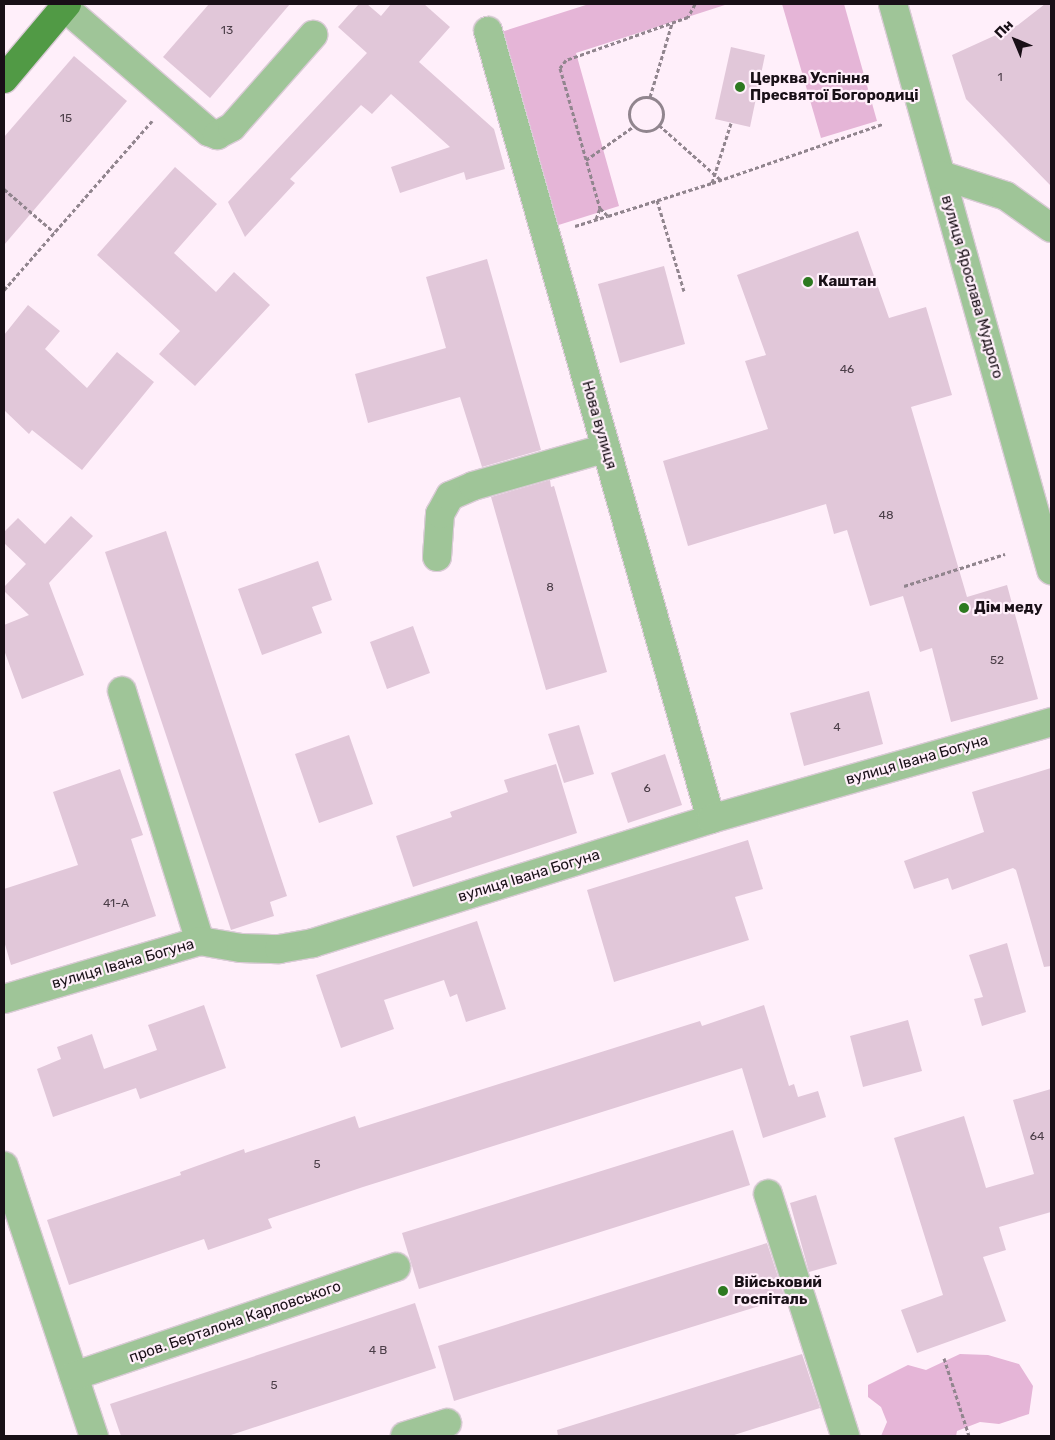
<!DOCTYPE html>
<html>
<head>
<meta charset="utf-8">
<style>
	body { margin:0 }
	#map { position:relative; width:1055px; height:1440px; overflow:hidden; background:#ffeffa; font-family:Rubik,sans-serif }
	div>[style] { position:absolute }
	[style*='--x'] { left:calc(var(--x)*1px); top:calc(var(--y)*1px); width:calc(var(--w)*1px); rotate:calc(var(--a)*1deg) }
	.green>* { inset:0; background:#e5b5d7 }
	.building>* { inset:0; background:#e1c7d9 }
	.path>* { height:3px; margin-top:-1.5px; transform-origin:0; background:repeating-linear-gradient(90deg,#91858e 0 4px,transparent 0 6.5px) }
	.path>.ring { margin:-1.5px; padding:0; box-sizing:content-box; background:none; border:3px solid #91858e; border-radius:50% }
	.roads { filter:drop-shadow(1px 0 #dacbd6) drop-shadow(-1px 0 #dacbd6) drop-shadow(0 1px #dacbd6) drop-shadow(0 -1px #dacbd6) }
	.minor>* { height:28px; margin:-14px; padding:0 14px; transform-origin:14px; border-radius:14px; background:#9fc598 }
	.major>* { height:28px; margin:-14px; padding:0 14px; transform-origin:14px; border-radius:14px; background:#519a45 }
	.dots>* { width:14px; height:14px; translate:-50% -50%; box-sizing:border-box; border:2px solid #ffeffa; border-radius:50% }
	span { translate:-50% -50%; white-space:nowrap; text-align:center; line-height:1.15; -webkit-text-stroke:4.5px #ffeffa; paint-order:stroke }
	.number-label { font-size:12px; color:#4b3e48 }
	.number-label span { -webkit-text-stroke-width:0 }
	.poi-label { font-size:15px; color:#191017; font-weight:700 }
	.left { translate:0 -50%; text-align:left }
	.street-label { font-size:15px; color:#191017 }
	.frame { position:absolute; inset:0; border:5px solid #191017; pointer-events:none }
	.north { position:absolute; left:990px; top:15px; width:50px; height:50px; -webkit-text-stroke:4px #ffeffa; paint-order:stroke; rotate:315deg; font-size:14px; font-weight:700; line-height:20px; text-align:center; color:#191017 }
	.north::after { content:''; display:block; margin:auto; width:18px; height:22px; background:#191017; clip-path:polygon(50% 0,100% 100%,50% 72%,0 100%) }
</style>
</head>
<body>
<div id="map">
	<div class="green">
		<div style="clip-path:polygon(589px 4px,728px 4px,576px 53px,619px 206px,549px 228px,495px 34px)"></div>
		<div style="clip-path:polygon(782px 4px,844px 4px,877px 121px,821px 138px)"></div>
		<div style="clip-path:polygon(960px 1354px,988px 1355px,1019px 1364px,1033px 1386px,1029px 1414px,999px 1424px,980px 1422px,957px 1431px,956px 1436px,881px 1436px,887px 1422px,881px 1407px,868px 1397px,868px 1385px,908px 1365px,926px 1370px)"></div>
	</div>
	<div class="building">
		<div style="clip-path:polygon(209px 4px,290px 4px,210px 98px,163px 57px)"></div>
		<div style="clip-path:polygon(359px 4px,367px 4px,381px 16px,391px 4px,424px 4px,450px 27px,419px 62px,494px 129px,505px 169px,466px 180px,464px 172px,400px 193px,391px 167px,450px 147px,391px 94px,372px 114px,361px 105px,290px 179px,295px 183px,245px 237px,228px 202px,367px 53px,338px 27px)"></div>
		<div style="clip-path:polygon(1045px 4px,1051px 4px,1051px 186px,966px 99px,952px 55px,1018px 25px)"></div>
		<div style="clip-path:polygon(731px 47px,765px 55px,750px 127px,715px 119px)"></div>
		<div style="clip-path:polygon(74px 56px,127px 101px,4px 245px,4px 137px)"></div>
		<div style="clip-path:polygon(175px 167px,217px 204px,174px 253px,216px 292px,234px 272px,270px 305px,195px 386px,159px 354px,180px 331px,97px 255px)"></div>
		<div style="clip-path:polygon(858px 231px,889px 318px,926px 307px,952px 395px,911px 407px,967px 597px,1007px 585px,1038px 699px,951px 722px,932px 648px,920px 652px,903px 596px,870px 606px,847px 530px,834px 534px,826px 504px,688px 546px,663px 461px,768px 429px,745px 361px,766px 355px,737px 275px)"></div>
		<div style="clip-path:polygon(487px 259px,541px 450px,482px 467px,460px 397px,368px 423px,355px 374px,446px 348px,426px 277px)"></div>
		<div style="clip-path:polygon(664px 266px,685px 344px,620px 363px,598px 284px)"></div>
		<div style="clip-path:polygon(28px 305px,60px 331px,45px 349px,87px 388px,117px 352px,154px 382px,82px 470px,32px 430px,29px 434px,4px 410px,4px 335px)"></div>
		<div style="clip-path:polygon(550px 480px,551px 487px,554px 486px,607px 672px,546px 690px,491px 497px)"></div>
		<div style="clip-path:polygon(71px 516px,93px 536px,49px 583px,84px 675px,22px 699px,4px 650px,4px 625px,29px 615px,4px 591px,4px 587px,26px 564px,4px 543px,4px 532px,18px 518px,45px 544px)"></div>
		<div style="clip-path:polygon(166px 531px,287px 896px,270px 902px,274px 916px,231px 930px,105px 552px)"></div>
		<div style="clip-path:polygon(318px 561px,332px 600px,312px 607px,322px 633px,262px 655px,238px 589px)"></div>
		<div style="clip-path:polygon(413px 626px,430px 673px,387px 689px,370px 642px)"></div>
		<div style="clip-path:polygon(869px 691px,883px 744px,804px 766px,790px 713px)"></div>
		<div style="clip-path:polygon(579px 725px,594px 774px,564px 783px,548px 734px)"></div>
		<div style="clip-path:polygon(349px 735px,373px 804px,319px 823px,295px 754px)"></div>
		<div style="clip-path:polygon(665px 754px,682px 805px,628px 823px,611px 773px)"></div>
		<div style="clip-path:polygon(556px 764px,577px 833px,413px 887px,396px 836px,452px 817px,450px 812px,508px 792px,504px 780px)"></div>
		<div style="clip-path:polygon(1051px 768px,1051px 966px,1044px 967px,1016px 870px,1013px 868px,952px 890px,948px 878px,914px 889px,904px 861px,984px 832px,972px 792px)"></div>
		<div style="clip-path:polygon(120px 769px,143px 835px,131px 839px,156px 916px,11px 965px,4px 941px,4px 889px,78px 865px,53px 792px)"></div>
		<div style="clip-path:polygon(748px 840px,763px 889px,735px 897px,749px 940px,614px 982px,587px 890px)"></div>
		<div style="clip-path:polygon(477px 921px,506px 1009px,466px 1022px,457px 994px,450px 997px,444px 980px,384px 1000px,394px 1029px,341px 1048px,316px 975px)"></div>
		<div style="clip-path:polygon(1007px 943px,1026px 1012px,982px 1026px,974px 999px,983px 997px,969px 955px)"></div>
		<div style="clip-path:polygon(204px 1005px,226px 1068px,140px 1099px,136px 1088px,53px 1117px,37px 1069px,61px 1059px,57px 1047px,92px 1034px,104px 1069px,157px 1050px,148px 1025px)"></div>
		<div style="clip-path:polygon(764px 1005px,789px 1086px,794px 1084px,798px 1097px,818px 1091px,826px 1117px,763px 1138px,742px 1068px,363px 1187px,268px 1219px,272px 1228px,208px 1250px,204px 1239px,69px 1285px,47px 1220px,181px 1175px,180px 1172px,244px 1149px,245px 1153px,355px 1116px,359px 1128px,700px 1021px,702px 1026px)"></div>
		<div style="clip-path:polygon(908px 1020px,922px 1071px,863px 1087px,850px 1036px)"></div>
		<div style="clip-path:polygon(1051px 1089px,1051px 1212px,999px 1227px,1006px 1250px,983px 1257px,1006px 1321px,917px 1353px,901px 1310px,943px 1295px,894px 1138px,964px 1116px,986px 1188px,1034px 1174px,1013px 1100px)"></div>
		<div style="clip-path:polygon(733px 1130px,750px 1185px,419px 1289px,402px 1233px)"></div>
		<div style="clip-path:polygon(816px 1195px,837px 1264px,809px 1272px,790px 1203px)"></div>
		<div style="clip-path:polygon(767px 1243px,785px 1298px,454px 1401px,438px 1346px)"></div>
		<div style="clip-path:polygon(415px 1303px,436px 1368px,228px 1436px,121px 1436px,110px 1404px)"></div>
		<div style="clip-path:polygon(802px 1354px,820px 1408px,731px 1436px,558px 1436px,557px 1430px)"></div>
	</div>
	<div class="path">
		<div style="--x:695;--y:4;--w:15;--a:118"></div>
		<div style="--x:688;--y:17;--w:129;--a:160.6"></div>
		<div style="--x:566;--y:60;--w:10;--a:127"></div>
		<div style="--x:560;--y:68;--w:146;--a:74.1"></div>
		<div style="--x:600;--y:208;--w:11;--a:45"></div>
		<div style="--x:608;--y:216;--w:109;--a:-17.6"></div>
		<div class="ring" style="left:629px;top:97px;width:31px;height:31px"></div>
		<div style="--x:650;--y:97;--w:77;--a:-73.4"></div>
		<div style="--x:731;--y:123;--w:63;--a:107.6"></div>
		<div style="--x:712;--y:183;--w:180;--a:-19.1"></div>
		<div style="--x:659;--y:125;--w:83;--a:41.6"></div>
		<div style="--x:586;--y:160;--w:59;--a:-35.3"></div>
		<div style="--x:4;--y:189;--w:66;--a:40.7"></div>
		<div style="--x:657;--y:200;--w:95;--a:73.5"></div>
		<div style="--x:596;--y:219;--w:12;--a:-70"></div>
		<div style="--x:575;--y:226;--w:34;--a:-17"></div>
		<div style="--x:4;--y:290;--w:225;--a:-48.8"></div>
		<div style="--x:904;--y:586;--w:106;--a:-17.6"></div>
		<div style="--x:944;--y:1358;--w:82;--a:72.2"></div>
	</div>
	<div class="roads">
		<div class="minor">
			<div style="--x:893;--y:4;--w:588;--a:74.4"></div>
			<div style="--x:64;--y:7;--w:191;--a:40.8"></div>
			<div style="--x:209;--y:132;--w:9;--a:21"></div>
			<div style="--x:217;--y:135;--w:17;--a:-28"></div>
			<div style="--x:232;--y:127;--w:123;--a:-48.6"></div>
			<div style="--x:488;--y:31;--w:819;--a:74.2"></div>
			<div style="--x:941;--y:175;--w:68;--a:17.9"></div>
			<div style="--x:1006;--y:196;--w:55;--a:35.4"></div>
			<div style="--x:437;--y:557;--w:43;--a:-86"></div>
			<div style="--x:440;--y:514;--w:21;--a:-61"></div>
			<div style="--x:450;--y:496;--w:25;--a:-23"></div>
			<div style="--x:473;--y:486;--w:138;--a:-15.9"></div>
			<div style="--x:122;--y:691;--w:262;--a:72.7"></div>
			<div style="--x:4;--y:999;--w:204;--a:-16.5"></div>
			<div style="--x:200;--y:941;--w:42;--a:9.7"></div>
			<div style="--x:241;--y:948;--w:38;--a:2"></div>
			<div style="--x:279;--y:949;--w:35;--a:-10"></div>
			<div style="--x:313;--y:943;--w:417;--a:-17.3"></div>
			<div style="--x:711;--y:819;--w:354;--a:-15.9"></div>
			<div style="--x:4;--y:1166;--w:285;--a:71.6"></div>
			<div style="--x:768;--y:1194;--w:254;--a:72.3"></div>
			<div style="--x:74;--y:1376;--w:340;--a:-18.7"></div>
			<div style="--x:405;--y:1436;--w:44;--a:-17.2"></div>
		</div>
		<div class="major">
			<div style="--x:4;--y:79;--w:98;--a:-50"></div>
		</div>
	</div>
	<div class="dots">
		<div style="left:740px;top:87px;background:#2d7920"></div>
		<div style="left:808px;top:282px;background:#2d7920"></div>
		<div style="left:964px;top:608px;background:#2d7920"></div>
		<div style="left:723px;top:1291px;background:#2d7920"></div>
	</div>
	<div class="number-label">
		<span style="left:227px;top:31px">13</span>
		<span style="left:1000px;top:78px">1</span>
		<span style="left:66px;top:119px">15</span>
		<span style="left:847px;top:370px">46</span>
		<span style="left:886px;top:516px">48</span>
		<span style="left:550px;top:588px">8</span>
		<span style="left:997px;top:661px">52</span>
		<span style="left:837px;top:728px">4</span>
		<span style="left:647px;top:789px">6</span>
		<span style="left:116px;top:904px">41-А</span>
		<span style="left:1037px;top:1137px">64</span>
		<span style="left:317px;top:1165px">5</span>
		<span style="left:378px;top:1351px">4 В</span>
		<span style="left:274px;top:1386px">5</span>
	</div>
	<div class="poi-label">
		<span class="left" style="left:750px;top:87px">Церква Успіння<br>Пресвятої Богородиці</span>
		<span class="left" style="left:818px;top:282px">Каштан</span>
		<span class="left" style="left:974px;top:608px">Дім меду</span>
		<span class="left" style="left:734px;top:1291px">Військовий<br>госпіталь</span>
	</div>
	<div class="street-label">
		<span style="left:972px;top:287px;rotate:74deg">вулиця Ярослава Мудрого</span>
		<span style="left:599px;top:425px;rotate:74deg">Нова вулиця</span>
		<span style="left:917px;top:760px;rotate:-16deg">вулиця Івана Богуна</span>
		<span style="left:529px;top:876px;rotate:-17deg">вулиця Івана Богуна</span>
		<span style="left:123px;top:964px;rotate:-16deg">вулиця Івана Богуна</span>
		<span style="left:235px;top:1322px;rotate:-19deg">пров. Берталона Карловського</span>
	</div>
	<div class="frame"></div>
	<div class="north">Пн</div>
</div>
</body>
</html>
